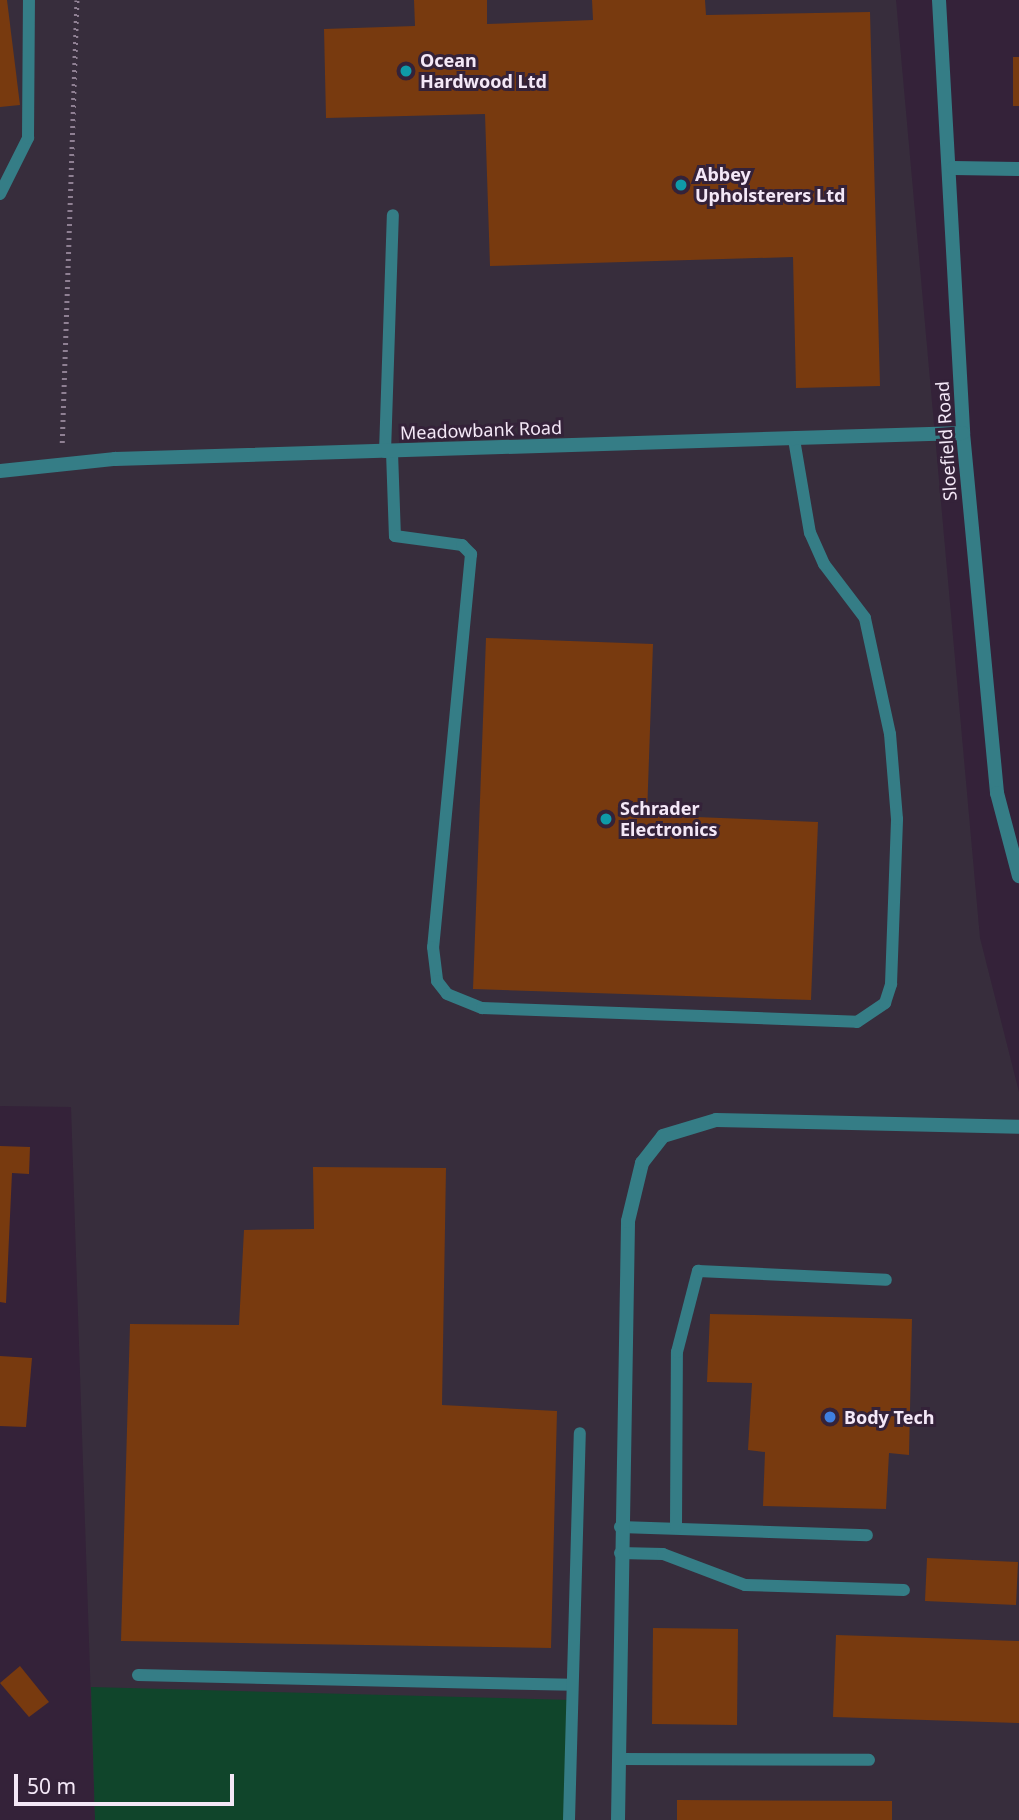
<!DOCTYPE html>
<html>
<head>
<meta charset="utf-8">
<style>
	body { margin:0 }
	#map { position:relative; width:1019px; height:1820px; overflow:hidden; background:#342239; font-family:"Noto Sans",sans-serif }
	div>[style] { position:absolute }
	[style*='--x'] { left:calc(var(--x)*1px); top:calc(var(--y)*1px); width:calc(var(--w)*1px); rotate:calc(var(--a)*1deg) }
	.industrial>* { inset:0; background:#372d3c }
	.green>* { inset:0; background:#10452b }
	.building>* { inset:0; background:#783a0f }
	.path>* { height:4.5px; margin-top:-2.25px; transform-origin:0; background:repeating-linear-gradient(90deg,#8f8093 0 2px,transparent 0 7px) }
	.lane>* { height:12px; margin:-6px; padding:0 6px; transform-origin:6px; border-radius:6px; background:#357d86 }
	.street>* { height:14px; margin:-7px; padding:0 7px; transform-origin:7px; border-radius:7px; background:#357d86 }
	.dots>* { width:19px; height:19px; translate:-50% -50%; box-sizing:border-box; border:4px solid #342239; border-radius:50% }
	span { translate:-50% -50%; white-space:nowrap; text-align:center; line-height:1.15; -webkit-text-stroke:6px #342239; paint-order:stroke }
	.poi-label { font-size:18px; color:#f4e8f7; font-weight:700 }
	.left { translate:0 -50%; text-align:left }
	.street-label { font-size:18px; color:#f4e8f7 }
	.scale { position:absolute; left:14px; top:1774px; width:220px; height:32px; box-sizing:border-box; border:4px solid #f4e8f7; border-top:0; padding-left:9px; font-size:21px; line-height:24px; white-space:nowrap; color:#f4e8f7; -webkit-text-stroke:5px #342239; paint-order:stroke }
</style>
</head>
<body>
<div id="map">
	<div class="industrial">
		<div style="clip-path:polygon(0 0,896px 0,980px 938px,1019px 1092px,1019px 1820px,95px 1820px,71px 1107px,0 1106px)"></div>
	</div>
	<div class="green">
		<div style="clip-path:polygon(91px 1687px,572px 1700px,571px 1820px,95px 1820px)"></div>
	</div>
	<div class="building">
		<div style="clip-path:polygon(0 0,7px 0,20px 105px,0 107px)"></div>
		<div style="clip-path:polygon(414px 0,487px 0,487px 24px,593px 20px,592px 0,705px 0,706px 15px,870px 12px,880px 386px,796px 388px,793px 257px,490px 266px,485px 114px,326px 118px,324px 29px,415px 26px)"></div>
		<div style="clip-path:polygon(1013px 57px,1019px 57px,1019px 106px,1013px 106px)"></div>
		<div style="clip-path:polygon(486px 638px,653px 644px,647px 815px,818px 822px,811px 1000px,473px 989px)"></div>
		<div style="clip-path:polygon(0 1146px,30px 1147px,29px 1174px,12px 1173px,6px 1303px,0 1302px)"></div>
		<div style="clip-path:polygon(313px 1167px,446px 1168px,442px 1405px,557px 1411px,551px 1648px,121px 1641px,130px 1324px,239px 1325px,244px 1230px,314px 1229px)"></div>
		<div style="clip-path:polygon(710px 1314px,912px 1319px,909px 1455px,889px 1453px,886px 1509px,763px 1506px,765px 1452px,748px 1450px,752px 1383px,707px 1382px)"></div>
		<div style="clip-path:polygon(0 1356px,32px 1358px,26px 1427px,0 1426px)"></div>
		<div style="clip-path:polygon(927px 1558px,1018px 1562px,1016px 1605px,925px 1601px)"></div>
		<div style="clip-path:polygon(653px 1628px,738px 1629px,737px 1725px,652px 1724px)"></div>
		<div style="clip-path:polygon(836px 1635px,1019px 1641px,1019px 1723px,833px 1717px)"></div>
		<div style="clip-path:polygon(20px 1666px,49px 1702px,29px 1717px,0 1683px)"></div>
		<div style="clip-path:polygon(677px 1800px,892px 1801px,892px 1820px,677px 1820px)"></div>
	</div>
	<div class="path">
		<div style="--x:62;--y:443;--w:443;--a:-88.1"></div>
	</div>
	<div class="lane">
		<div style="--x:0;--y:194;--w:63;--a:-63.4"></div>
		<div style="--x:28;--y:138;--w:138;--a:-89.6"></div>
		<div style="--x:385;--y:452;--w:237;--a:-88.1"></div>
		<div style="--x:392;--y:452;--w:84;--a:88"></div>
		<div style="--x:395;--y:536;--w:68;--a:7.7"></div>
		<div style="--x:462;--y:545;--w:13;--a:45"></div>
		<div style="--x:471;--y:554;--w:395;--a:95.5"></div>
		<div style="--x:433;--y:947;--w:34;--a:83"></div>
		<div style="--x:437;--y:981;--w:16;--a:52"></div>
		<div style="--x:447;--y:994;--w:38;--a:22"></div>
		<div style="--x:482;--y:1008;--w:375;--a:2.1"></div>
		<div style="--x:857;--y:1022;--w:34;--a:-34"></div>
		<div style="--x:885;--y:1003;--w:20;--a:-72"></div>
		<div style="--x:891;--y:984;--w:165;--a:-87.9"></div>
		<div style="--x:897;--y:819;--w:85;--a:-94.7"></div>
		<div style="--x:890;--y:734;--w:119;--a:-102.2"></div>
		<div style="--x:865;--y:618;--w:68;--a:-127.2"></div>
		<div style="--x:824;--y:564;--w:34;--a:-114"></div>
		<div style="--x:810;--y:533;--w:95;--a:-99.7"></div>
		<div style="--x:620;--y:1527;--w:247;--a:1.9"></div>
		<div style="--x:676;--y:1527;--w:175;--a:-89.7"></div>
		<div style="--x:677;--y:1352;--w:84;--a:-75.5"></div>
		<div style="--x:698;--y:1271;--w:188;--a:2.7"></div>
		<div style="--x:620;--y:1553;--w:43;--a:1.3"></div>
		<div style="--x:663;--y:1554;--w:88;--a:20.7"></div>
		<div style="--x:745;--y:1585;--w:159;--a:1.8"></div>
		<div style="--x:138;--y:1675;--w:434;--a:1.3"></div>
		<div style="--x:619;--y:1759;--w:250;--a:0.2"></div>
		<div style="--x:569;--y:1820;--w:387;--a:-88.4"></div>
	</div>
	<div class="street">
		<div style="--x:939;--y:0;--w:434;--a:86.8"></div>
		<div style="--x:963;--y:433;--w:362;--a:84.6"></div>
		<div style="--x:997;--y:793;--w:86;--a:75.2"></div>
		<div style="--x:953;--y:168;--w:66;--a:0.9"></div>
		<div style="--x:0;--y:471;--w:116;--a:-6"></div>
		<div style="--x:115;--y:459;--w:848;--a:-1.76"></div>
		<div style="--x:618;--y:1820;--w:599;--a:-89.04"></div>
		<div style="--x:628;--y:1221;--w:60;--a:-76.4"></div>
		<div style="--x:642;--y:1163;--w:34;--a:-52"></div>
		<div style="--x:663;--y:1136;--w:55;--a:-16.8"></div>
		<div style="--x:716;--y:1120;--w:303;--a:1.3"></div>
	</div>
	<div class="dots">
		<div style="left:406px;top:71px;background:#0f9aa8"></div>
		<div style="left:681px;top:185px;background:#0f9aa8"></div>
		<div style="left:606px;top:819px;background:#0f9aa8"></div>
		<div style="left:830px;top:1417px;background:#3f7fe0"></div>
	</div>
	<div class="poi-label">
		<span class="left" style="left:420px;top:71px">Ocean<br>Hardwood Ltd</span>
		<span class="left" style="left:695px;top:185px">Abbey<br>Upholsterers Ltd</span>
		<span class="left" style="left:620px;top:819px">Schrader<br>Electronics</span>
		<span class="left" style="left:844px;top:1417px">Body Tech</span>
	</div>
	<div class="street-label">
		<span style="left:481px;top:430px;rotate:-2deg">Meadowbank Road</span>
		<span style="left:946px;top:441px;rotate:-94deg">Sloefield Road</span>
	</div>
	<div class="scale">50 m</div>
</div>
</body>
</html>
